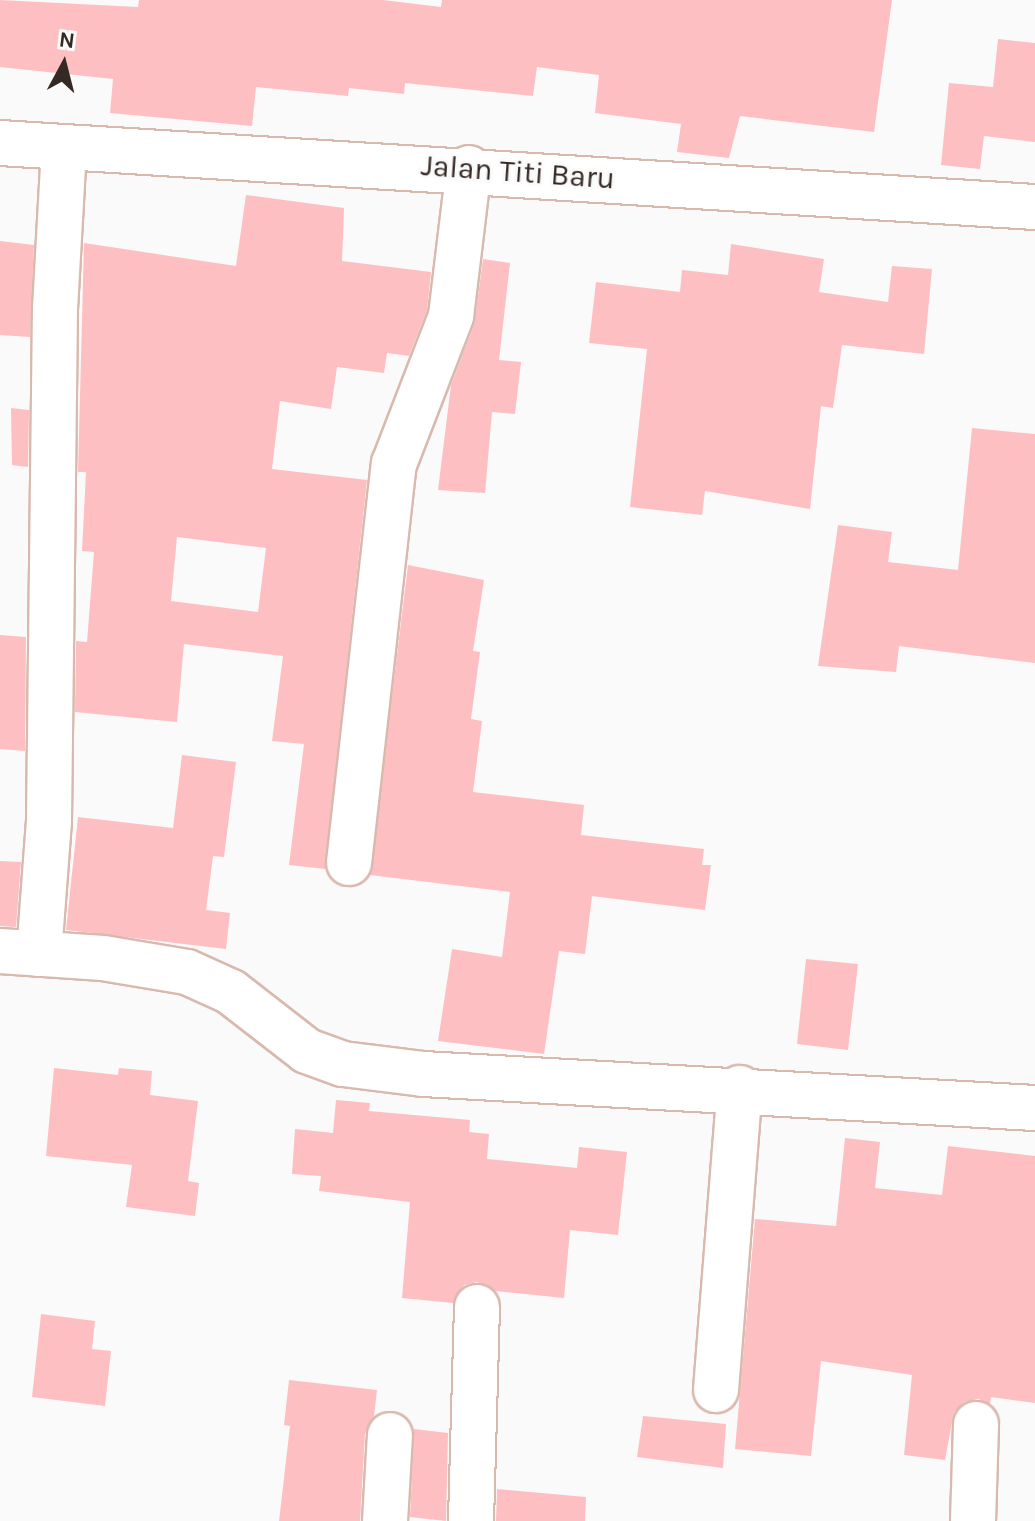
<!DOCTYPE html>
<html>
<head>
<meta charset="utf-8">
<style>
	body { margin:0 }
	#map { position:relative; width:1035px; height:1521px; overflow:hidden; background:#fafafa; font-family:Karla,sans-serif }
	div>[style] { position:absolute }
	[style*='--x'] { left:calc(var(--x)*1px); top:calc(var(--y)*1px); width:calc(var(--w)*1px); rotate:calc(var(--a)*1deg) }
	.building>* { inset:0; background:#febfc2 }
	.roads { filter:drop-shadow(2px 0 #d9b9ae) drop-shadow(-2px 0 #d9b9ae) drop-shadow(0 2px #d9b9ae) drop-shadow(0 -2px #d9b9ae) }
	.minor>* { height:44px; margin:-22px; padding:0 22px; transform-origin:22px; border-radius:22px; background:#fff }
	.tertiary>* { height:44px; margin:-22px; padding:0 22px; transform-origin:22px; border-radius:22px; background:#fff }
	span { translate:-50% -50%; white-space:nowrap; text-align:center; line-height:1.15; -webkit-text-stroke:6px #fafafa; paint-order:stroke }
	.street-label { font-size:30px; color:#352924 }
	.north { position:absolute; left:24px; top:24px; width:80px; height:80px; -webkit-text-stroke:6px #fafafa; paint-order:stroke; rotate:7deg; font-size:22px; font-weight:700; line-height:32px; text-align:center; color:#352924 }
	.north::after { content:''; display:block; margin:auto; width:28px; height:36px; background:#352924; clip-path:polygon(50% 0,100% 100%,50% 72%,0 100%) }
</style>
</head>
<body>
<div id="map">
	<div class="building">
		<div style="clip-path:polygon(0 0,138px 7px,139px 0,383px 0,441px 7px,442px 0,892px 0,874px 132px,740px 116px,729px 158px,677px 152px,681px 124px,595px 113px,599px 75px,537px 67px,533px 96px,405px 83px,404px 94px,349px 88px,348px 96px,256px 87px,252px 126px,110px 113px,113px 79px,0 67px)"></div>
		<div style="clip-path:polygon(998px 39px,1035px 43px,1035px 142px,984px 136px,980px 169px,941px 165px,949px 83px,993px 87px)"></div>
		<div style="clip-path:polygon(evenodd,246px 195px,344px 208px,342px 261px,431px 272px,427px 310px,409px 356px,387px 353px,384px 373px,337px 367px,331px 409px,280px 401px,272px 469px,367px 480px,325px 869px,289px 865px,304px 744px,272px 741px,283px 656px,184px 644px,177px 722px,75px 712px,76px 641px,87px 642px,94px 552px,82px 551px,86px 472px,78px 472px,84px 243px,236px 266px,246px 195px,177px 537px,266px 548px,258px 612px,171px 601px,177px 537px)"></div>
		<div style="clip-path:polygon(0 241px,34px 245px,30px 337px,0 335px)"></div>
		<div style="clip-path:polygon(731px 244px,824px 259px,819px 292px,888px 302px,892px 266px,932px 269px,924px 354px,842px 345px,833px 408px,821px 406px,810px 509px,705px 491px,702px 515px,630px 507px,647px 349px,589px 343px,596px 282px,680px 292px,682px 270px,728px 275px)"></div>
		<div style="clip-path:polygon(483px 259px,510px 263px,499px 360px,521px 362px,515px 414px,492px 412px,485px 493px,438px 490px,451px 385px,474px 325px)"></div>
		<div style="clip-path:polygon(11px 408px,29px 410px,28px 467px,12px 465px)"></div>
		<div style="clip-path:polygon(972px 428px,1035px 434px,1035px 663px,899px 646px,896px 672px,818px 666px,838px 525px,892px 532px,888px 562px,958px 570px)"></div>
		<div style="clip-path:polygon(408px 565px,484px 580px,473px 651px,480px 652px,471px 719px,482px 721px,473px 792px,584px 805px,581px 835px,704px 849px,702px 865px,711px 865px,705px 910px,592px 896px,585px 954px,559px 951px,544px 1054px,438px 1041px,452px 949px,502px 957px,510px 892px,370px 875px)"></div>
		<div style="clip-path:polygon(0 635px,26px 637px,25px 751px,0 749px)"></div>
		<div style="clip-path:polygon(182px 755px,236px 762px,224px 857px,213px 856px,206px 910px,230px 913px,226px 949px,66px 930px,78px 817px,173px 828px)"></div>
		<div style="clip-path:polygon(0 861px,21px 862px,16px 927px,0 926px)"></div>
		<div style="clip-path:polygon(806px 959px,858px 964px,848px 1050px,797px 1044px)"></div>
		<div style="clip-path:polygon(54px 1068px,118px 1075px,119px 1068px,152px 1071px,150px 1095px,198px 1101px,188px 1181px,199px 1183px,195px 1216px,126px 1207px,132px 1165px,46px 1156px)"></div>
		<div style="clip-path:polygon(336px 1100px,370px 1103px,369px 1111px,470px 1120px,469px 1132px,489px 1134px,487px 1159px,577px 1168px,579px 1147px,627px 1152px,618px 1235px,570px 1230px,564px 1298px,495px 1291px,477px 1282px,464px 1285px,453px 1303px,402px 1298px,410px 1202px,319px 1191px,321px 1176px,292px 1174px,295px 1129px,333px 1133px)"></div>
		<div style="clip-path:polygon(845px 1138px,880px 1142px,875px 1188px,942px 1195px,948px 1146px,1035px 1156px,1035px 1403px,991px 1397px,990px 1404px,978px 1399px,964px 1402px,954px 1412px,945px 1460px,904px 1455px,912px 1375px,821px 1361px,811px 1456px,735px 1449px,755px 1219px,836px 1226px)"></div>
		<div style="clip-path:polygon(41px 1314px,95px 1321px,92px 1349px,111px 1351px,105px 1406px,32px 1397px)"></div>
		<div style="clip-path:polygon(289px 1380px,377px 1390px,374px 1416px,365px 1434px,360px 1521px,279px 1521px,290px 1426px,284px 1425px)"></div>
		<div style="clip-path:polygon(643px 1416px,726px 1424px,723px 1468px,637px 1457px)"></div>
		<div style="clip-path:polygon(414px 1429px,448px 1433px,446px 1521px,410px 1517px)"></div>
		<div style="clip-path:polygon(497px 1489px,586px 1497px,585px 1521px,496px 1521px)"></div>
	</div>
	<div class="roads">
		<div class="minor">
			<div style="--x:349;--y:863;--w:402;--a:-83.6"></div>
			<div style="--x:394;--y:464;--w:159;--a:-68.9"></div>
			<div style="--x:451;--y:316;--w:149;--a:-83.1"></div>
			<div style="--x:0;--y:951;--w:103;--a:3.9"></div>
			<div style="--x:103;--y:958;--w:85;--a:9.5"></div>
			<div style="--x:187;--y:972;--w:48;--a:24.4"></div>
			<div style="--x:231;--y:992;--w:96;--a:37.8"></div>
			<div style="--x:307;--y:1051;--w:38;--a:20"></div>
			<div style="--x:343;--y:1064;--w:81;--a:7.1"></div>
			<div style="--x:423;--y:1074;--w:613;--a:3.18"></div>
			<div style="--x:39;--y:954;--w:133;--a:-85.7"></div>
			<div style="--x:49;--y:821;--w:512;--a:-89.33"></div>
			<div style="--x:55;--y:309;--w:162;--a:-86.8"></div>
			<div style="--x:716;--y:1390;--w:303;--a:-85.5"></div>
			<div style="--x:385;--y:1521;--w:86;--a:-86.7"></div>
			<div style="--x:471;--y:1521;--w:214;--a:-88.4"></div>
			<div style="--x:973;--y:1521;--w:97;--a:-88.2"></div>
		</div>
		<div class="tertiary">
			<div style="--x:0;--y:143;--w:1037;--a:3.54"></div>
		</div>
	</div>
	<div class="street-label">
		<span style="left:518px;top:172px;rotate:4deg">Jalan Titi Baru</span>
	</div>
	<div class="north">N</div>
</div>
</body>
</html>
